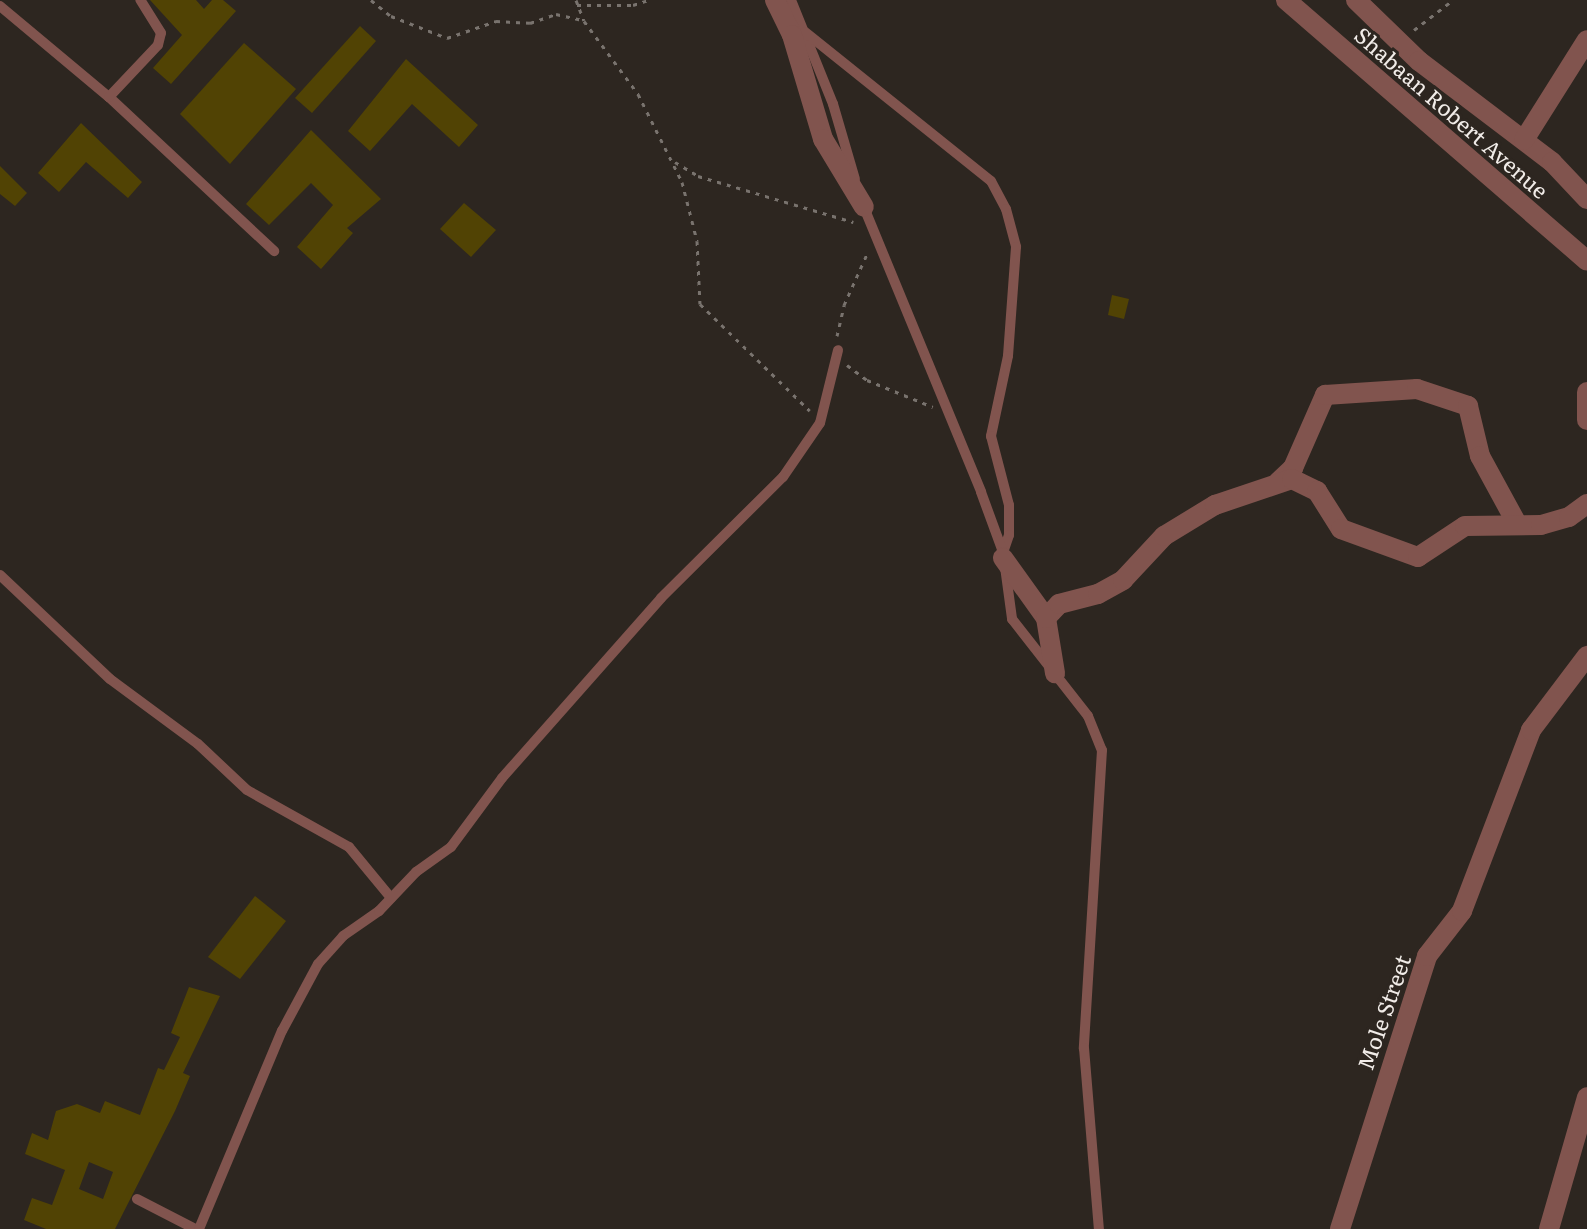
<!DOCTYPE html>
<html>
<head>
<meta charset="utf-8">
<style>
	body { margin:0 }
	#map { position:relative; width:1587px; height:1229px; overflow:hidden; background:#2d2620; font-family:Literata,serif }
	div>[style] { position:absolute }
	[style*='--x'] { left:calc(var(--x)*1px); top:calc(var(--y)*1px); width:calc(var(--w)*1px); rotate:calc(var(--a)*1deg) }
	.building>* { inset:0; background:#514304 }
	.path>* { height:3px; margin-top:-1.5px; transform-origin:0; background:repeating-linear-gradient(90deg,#79736e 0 4px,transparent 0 10px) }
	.service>* { height:10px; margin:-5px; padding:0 5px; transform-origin:5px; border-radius:5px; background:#81544e }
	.minor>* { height:20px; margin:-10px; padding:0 10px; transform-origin:10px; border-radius:10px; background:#81544e }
	.tertiary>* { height:20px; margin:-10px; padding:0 10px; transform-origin:10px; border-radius:10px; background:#81544e }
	span { translate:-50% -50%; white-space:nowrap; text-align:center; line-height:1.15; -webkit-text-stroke:6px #2d2620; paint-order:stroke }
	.street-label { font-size:22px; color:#f1ece8 }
</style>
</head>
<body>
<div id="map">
	<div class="building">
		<div style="clip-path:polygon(150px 0,196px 0,204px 9px,212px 0,223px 0,236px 11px,171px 84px,153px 68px,182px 35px)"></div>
		<div style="clip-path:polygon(360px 26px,376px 41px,312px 113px,295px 98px)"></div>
		<div style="clip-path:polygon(244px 43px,296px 89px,230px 164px,180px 114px)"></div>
		<div style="clip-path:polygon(406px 59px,478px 125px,459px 147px,412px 104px,370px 151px,348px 131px)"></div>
		<div style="clip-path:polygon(81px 123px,142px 182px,128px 198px,86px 162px,59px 192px,38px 173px)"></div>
		<div style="clip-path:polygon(311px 130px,381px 199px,347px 228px,353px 233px,321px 269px,297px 247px,333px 205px,311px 183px,269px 225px,246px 204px)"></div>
		<div style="clip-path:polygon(0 166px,27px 193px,15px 206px,0 194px)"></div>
		<div style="clip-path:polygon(464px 203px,496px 230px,471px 257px,440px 229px)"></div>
		<div style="clip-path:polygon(1112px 295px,1129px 299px,1124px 319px,1108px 315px)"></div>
		<div style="clip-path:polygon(255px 896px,286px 921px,240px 979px,208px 957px)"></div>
		<div style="clip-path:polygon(evenodd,189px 987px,220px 996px,183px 1073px,190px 1076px,175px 1111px,115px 1229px,46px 1229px,24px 1220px,32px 1198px,52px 1205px,65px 1170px,25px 1154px,32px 1133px,48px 1140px,56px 1111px,77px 1104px,100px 1113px,105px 1101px,140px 1115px,158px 1068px,164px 1070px,180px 1037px,171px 1033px,189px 987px,89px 1162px,113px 1172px,103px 1199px,79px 1189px,89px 1162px)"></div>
	</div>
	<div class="path">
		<div style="--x:371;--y:0;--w:26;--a:39"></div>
		<div style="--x:391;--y:16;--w:60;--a:21.4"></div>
		<div style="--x:447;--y:38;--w:52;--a:-19.1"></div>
		<div style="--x:496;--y:21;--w:34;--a:3"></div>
		<div style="--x:530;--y:23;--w:28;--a:-19"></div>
		<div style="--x:556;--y:14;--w:28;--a:13"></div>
		<div style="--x:576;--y:0;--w:22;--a:69"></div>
		<div style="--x:584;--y:21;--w:91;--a:53.5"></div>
		<div style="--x:638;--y:94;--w:98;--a:63.4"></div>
		<div style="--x:682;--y:182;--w:61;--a:75.7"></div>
		<div style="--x:697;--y:241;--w:63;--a:87.3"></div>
		<div style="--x:700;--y:304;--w:153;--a:44.2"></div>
		<div style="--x:577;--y:5;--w:56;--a:0"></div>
		<div style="--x:633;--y:5;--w:16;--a:-18"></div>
		<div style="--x:1414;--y:30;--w:49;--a:-37.6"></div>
		<div style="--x:675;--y:162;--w:27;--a:31"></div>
		<div style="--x:698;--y:176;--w:162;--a:16.5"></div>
		<div style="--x:837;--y:336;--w:32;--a:-77"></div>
		<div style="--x:844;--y:305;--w:56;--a:-65.7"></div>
		<div style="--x:847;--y:365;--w:25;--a:37"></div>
		<div style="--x:867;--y:380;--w:71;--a:22.2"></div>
	</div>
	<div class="service">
		<div style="--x:791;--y:0;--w:112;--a:68"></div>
		<div style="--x:833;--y:104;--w:78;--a:73.7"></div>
		<div style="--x:0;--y:6;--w:142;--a:39.9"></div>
		<div style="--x:109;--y:97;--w:226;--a:43"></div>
		<div style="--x:805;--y:32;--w:238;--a:38.7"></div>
		<div style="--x:991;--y:181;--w:32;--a:62"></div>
		<div style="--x:1006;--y:209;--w:39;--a:75"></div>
		<div style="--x:1016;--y:247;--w:109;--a:94.2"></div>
		<div style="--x:1008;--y:356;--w:82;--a:102"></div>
		<div style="--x:991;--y:436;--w:71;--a:75.4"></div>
		<div style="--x:1009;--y:505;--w:30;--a:90"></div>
		<div style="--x:1009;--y:535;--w:18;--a:109"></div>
		<div style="--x:109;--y:97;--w:71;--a:-46.7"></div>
		<div style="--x:158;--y:45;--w:12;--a:-76"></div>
		<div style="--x:161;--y:33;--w:39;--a:-122"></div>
		<div style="--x:863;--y:205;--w:310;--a:67.6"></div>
		<div style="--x:981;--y:492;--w:64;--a:69.9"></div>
		<div style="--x:1003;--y:552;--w:68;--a:82.3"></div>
		<div style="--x:1012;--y:619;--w:123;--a:51.9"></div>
		<div style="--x:1088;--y:716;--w:37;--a:68"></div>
		<div style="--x:1102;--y:750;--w:299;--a:93.5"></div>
		<div style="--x:1084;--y:1048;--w:182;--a:85.3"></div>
		<div style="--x:0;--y:575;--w:151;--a:43.4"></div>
		<div style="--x:110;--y:679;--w:109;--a:36.5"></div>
		<div style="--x:198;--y:744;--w:67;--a:43.2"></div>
		<div style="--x:247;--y:790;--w:117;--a:29.2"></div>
		<div style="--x:349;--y:847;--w:66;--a:50.5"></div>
		<div style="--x:137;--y:1199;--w:65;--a:27.3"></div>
		<div style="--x:199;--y:1229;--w:215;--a:-67.3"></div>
		<div style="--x:282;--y:1031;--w:76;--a:-61.8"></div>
		<div style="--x:318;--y:964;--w:38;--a:-48"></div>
		<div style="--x:343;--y:936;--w:44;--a:-34.8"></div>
		<div style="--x:379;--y:911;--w:54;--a:-46.5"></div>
		<div style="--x:416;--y:872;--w:43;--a:-35.5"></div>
		<div style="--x:451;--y:847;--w:86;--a:-53.5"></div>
		<div style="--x:502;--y:778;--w:240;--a:-48.5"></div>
		<div style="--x:661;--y:598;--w:172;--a:-44.8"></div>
		<div style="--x:783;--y:477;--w:65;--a:-55.6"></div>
		<div style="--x:820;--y:423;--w:75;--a:-76.1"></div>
	</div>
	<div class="minor">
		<div style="--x:775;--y:0;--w:39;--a:64"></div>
		<div style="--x:792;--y:35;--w:109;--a:73.4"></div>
		<div style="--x:823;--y:139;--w:79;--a:58.9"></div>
		<div style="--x:1356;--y:0;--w:88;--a:44.1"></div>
		<div style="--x:1419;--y:61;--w:167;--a:37.2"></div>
		<div style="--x:1552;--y:162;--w:51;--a:46.6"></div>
		<div style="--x:1524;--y:140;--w:118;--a:-57.8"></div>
		<div style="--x:1587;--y:392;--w:28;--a:90"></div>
		<div style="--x:1278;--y:482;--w:21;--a:-43"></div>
		<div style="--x:1293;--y:468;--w:80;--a:-66.3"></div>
		<div style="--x:1325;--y:395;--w:92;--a:-3.7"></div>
		<div style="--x:1417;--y:389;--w:54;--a:18.4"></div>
		<div style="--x:1468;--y:406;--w:51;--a:76.5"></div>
		<div style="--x:1480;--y:456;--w:77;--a:61.4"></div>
		<div style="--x:1003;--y:558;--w:74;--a:54.4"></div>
		<div style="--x:1046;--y:618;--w:56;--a:80.7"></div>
		<div style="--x:1046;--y:618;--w:19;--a:-47"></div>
		<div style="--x:1059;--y:604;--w:40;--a:-14.4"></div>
		<div style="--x:1098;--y:594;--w:29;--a:-29"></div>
		<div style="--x:1123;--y:580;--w:60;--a:-47"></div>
		<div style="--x:1164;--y:536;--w:60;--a:-31.3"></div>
		<div style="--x:1215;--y:505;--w:81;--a:-18.7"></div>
		<div style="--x:1292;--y:479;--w:28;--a:26"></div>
		<div style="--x:1317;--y:491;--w:45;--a:57.7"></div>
		<div style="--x:1341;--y:529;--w:82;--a:20"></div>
		<div style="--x:1418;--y:557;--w:56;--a:-33.4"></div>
		<div style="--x:1465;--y:526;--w:76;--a:-0.8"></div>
		<div style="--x:1541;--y:525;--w:29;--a:-16"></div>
		<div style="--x:1569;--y:517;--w:22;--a:-36"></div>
		<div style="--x:1340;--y:1229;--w:287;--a:-72.3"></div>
		<div style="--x:1427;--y:956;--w:57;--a:-52.1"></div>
		<div style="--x:1462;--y:911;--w:194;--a:-69.1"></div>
		<div style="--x:1531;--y:730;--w:93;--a:-52.9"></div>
		<div style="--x:1549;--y:1229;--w:137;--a:-73.9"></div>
	</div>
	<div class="tertiary">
		<div style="--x:1286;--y:0;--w:398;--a:40.9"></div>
	</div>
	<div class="street-label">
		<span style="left:1452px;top:112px;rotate:41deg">Shabaan Robert Avenue</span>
		<span style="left:1383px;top:1012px;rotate:-71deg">Mole Street</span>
	</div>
</div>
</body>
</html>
